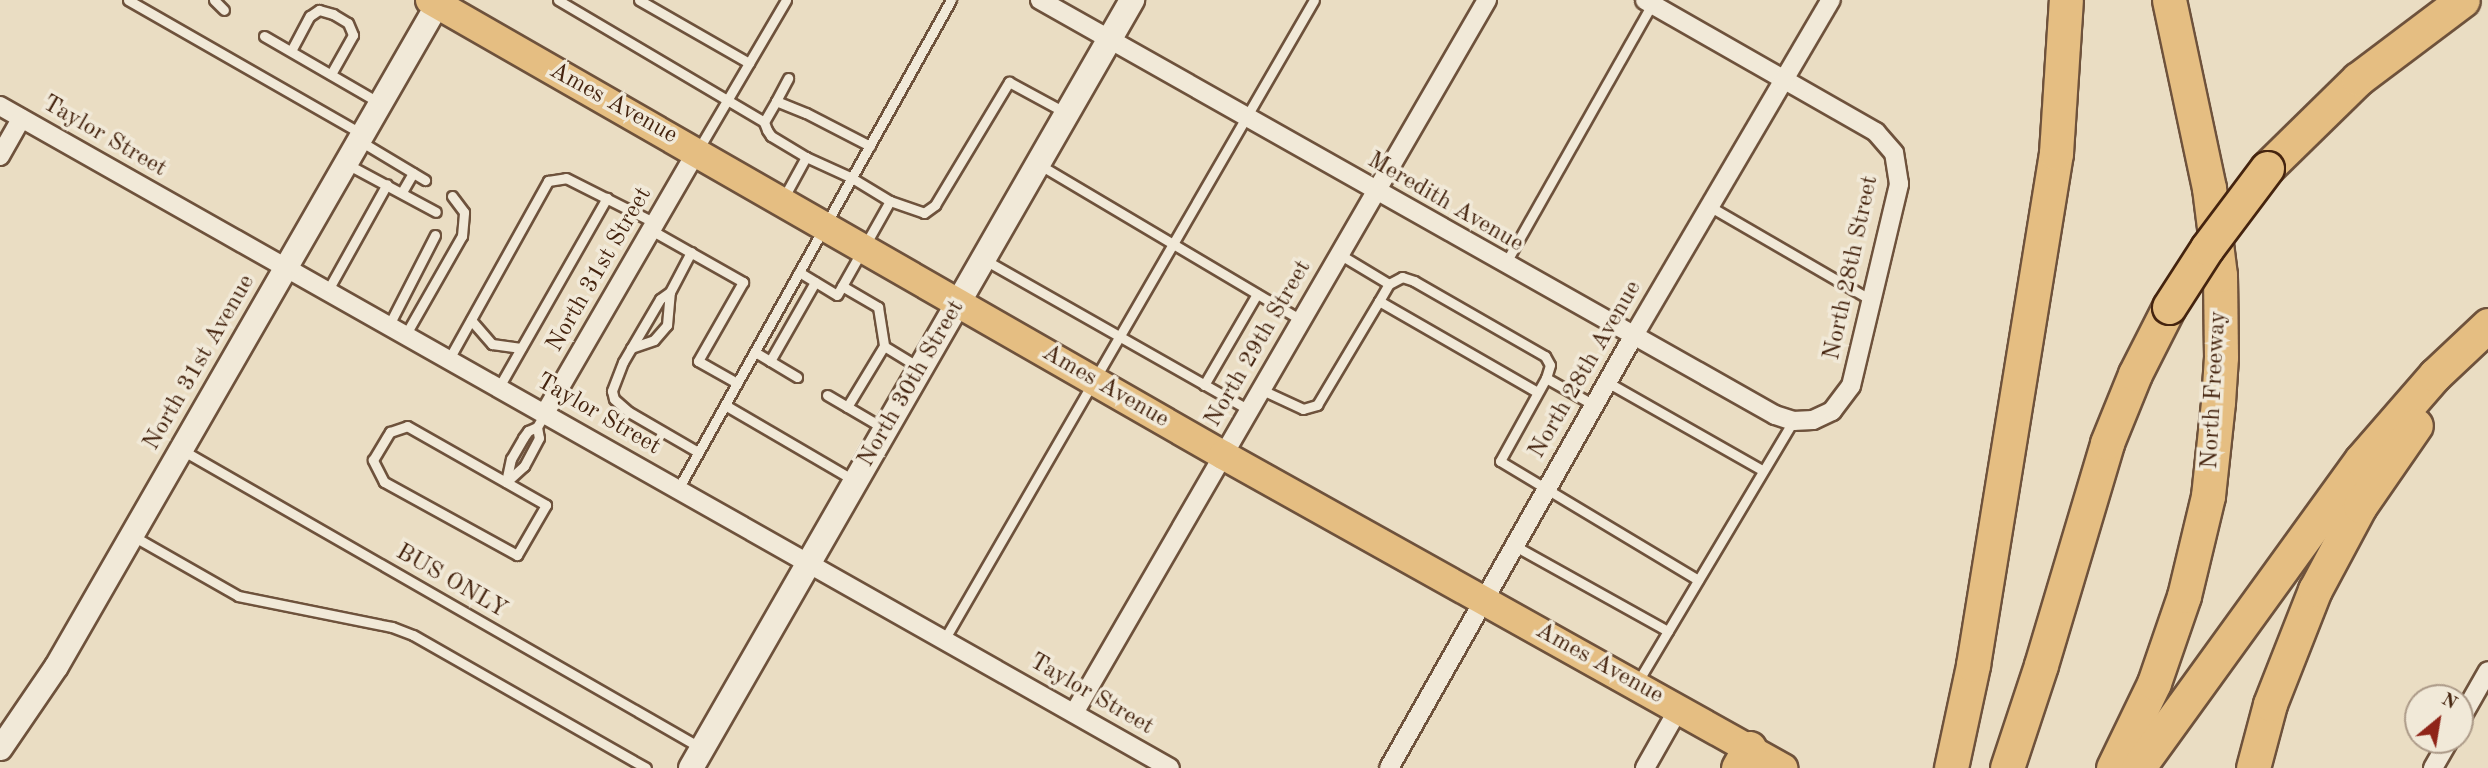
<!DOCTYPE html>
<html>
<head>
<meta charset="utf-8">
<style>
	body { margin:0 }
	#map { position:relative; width:2488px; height:768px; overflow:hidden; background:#eaddc3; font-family:"Old Standard TT",serif }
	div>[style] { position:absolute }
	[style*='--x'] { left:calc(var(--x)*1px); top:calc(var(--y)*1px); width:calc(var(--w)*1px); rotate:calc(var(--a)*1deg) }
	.roads { filter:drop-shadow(2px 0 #6e523c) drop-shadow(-2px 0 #6e523c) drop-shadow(0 2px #6e523c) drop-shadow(0 -2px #6e523c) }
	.service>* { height:9px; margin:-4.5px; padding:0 4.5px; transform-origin:4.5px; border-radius:4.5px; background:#f1e9d8 }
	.minor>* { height:18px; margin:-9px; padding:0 9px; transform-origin:9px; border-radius:9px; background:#f1e9d8 }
	.tertiary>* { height:23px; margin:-11.5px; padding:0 11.5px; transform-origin:11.5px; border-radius:11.5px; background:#f1e9d8 }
	.secondary>* { height:24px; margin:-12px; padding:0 12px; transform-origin:12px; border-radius:12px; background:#f1e9d8 }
	.primary>* { height:28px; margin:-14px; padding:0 14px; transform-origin:14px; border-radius:14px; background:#e5be82 }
	.motorway>* { height:33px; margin:-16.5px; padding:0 16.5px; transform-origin:16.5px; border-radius:16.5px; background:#e5be82 }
	.bridges { filter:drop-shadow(2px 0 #45240f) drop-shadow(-2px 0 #45240f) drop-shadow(0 2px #45240f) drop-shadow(0 -2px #45240f) }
	.motorway-bridge>* { height:33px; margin:-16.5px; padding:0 16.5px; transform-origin:16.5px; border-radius:16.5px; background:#e5be82 }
	span { translate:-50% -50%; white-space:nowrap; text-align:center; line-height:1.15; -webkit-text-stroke:7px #f1e9d8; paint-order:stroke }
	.street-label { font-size:24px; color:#45240f }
	.north { position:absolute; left:2404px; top:684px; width:70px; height:70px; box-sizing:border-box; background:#f1e9d8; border:2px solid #ac9a88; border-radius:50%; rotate:30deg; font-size:19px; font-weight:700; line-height:28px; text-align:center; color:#45240f }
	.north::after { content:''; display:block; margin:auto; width:24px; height:32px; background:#8f2418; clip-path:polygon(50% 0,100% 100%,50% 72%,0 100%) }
</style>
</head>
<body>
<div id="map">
	<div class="roads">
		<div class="service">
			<div style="--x:128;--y:0;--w:267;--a:29.8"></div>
			<div style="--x:214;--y:0;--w:14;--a:45"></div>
			<div style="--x:558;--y:0;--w:239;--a:30.6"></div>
			<div style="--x:639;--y:0;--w:127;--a:29.8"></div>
			<div style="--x:264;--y:36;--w:132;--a:30.1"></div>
			<div style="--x:291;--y:51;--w:40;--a:-62"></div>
			<div style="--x:310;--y:16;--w:11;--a:-34"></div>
			<div style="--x:319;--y:10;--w:15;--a:16"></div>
			<div style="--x:333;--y:14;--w:17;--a:31"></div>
			<div style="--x:348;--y:23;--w:13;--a:67"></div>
			<div style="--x:353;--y:35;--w:45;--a:119.4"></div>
			<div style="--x:776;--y:101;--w:26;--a:-62"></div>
			<div style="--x:360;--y:141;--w:76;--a:31"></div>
			<div style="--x:698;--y:150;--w:174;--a:-59.6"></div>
			<div style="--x:806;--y:157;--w:41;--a:-149"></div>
			<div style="--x:771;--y:136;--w:7;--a:-124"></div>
			<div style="--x:767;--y:130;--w:9;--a:-111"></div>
			<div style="--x:764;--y:122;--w:24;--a:-60"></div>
			<div style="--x:776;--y:101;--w:32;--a:22"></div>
			<div style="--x:806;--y:113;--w:72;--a:27.3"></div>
			<div style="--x:345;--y:163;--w:103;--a:28.3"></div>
			<div style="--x:1040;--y:165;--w:304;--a:30.7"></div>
			<div style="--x:402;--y:192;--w:22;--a:-60"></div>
			<div style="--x:783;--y:199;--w:48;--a:-61.3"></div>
			<div style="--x:806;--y:157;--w:51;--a:24.5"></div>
			<div style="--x:852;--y:178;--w:44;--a:31.2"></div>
			<div style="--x:1709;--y:206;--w:187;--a:30.1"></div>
			<div style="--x:651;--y:230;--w:106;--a:29.5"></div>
			<div style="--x:743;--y:282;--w:91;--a:119.7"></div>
			<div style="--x:698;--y:361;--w:45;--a:29.4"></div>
			<div style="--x:691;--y:252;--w:45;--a:117.7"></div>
			<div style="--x:670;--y:292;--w:12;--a:145"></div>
			<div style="--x:660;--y:299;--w:73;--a:120.4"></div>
			<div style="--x:623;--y:362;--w:31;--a:111"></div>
			<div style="--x:612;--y:391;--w:8;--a:76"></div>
			<div style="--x:614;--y:399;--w:20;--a:41"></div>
			<div style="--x:629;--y:412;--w:80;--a:30.1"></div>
			<div style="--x:985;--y:260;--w:304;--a:29.6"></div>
			<div style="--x:1505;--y:264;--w:301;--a:-60.5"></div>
			<div style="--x:799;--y:272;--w:44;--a:31.2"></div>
			<div style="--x:837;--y:295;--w:108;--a:-60.6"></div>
			<div style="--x:890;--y:201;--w:36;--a:19"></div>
			<div style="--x:924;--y:213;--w:14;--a:-36"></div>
			<div style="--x:935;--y:205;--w:144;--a:-59"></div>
			<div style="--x:1009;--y:82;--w:65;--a:28.5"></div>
			<div style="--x:1389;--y:284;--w:15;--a:-28"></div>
			<div style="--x:1402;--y:277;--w:13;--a:18"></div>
			<div style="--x:1414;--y:281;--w:151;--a:29.8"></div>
			<div style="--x:1545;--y:356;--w:10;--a:61"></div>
			<div style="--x:1550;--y:365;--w:14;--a:107"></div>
			<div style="--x:1546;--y:378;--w:95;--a:119"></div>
			<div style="--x:1500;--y:461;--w:231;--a:31"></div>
			<div style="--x:842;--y:286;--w:42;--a:30.3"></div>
			<div style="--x:878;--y:307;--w:39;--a:81"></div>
			<div style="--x:884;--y:346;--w:42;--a:31.4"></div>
			<div style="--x:328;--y:290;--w:121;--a:-60.9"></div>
			<div style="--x:1379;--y:301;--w:182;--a:29.9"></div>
			<div style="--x:471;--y:320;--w:32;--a:49"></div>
			<div style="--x:492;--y:344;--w:29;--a:8"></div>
			<div style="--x:389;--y:325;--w:101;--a:-62.9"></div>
			<div style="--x:406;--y:334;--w:113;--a:-60.3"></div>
			<div style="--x:462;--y:236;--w:24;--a:-85"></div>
			<div style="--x:464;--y:212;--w:20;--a:-127"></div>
			<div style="--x:631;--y:348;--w:24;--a:-19"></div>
			<div style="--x:654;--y:340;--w:20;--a:-49"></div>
			<div style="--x:667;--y:325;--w:33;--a:-85"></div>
			<div style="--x:755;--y:352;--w:49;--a:30.8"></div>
			<div style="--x:449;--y:359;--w:204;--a:-60.9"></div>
			<div style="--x:548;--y:181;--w:18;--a:-9"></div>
			<div style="--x:566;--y:178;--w:100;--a:26.8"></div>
			<div style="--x:770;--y:361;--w:91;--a:-60.3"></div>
			<div style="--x:1546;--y:378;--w:55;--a:29.4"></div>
			<div style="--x:1607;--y:382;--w:178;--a:29.6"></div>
			<div style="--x:1204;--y:385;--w:105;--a:-59.8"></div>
			<div style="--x:499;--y:387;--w:218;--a:-60.3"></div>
			<div style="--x:1262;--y:390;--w:45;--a:24.9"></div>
			<div style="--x:1303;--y:409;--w:15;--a:-16"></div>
			<div style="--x:1317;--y:405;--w:121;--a:-59.2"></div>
			<div style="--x:1379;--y:301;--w:20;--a:-60"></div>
			<div style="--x:1389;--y:284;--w:58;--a:-149"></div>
			<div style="--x:827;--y:395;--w:67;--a:30.4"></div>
			<div style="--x:725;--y:405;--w:151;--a:30.3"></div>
			<div style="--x:847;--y:407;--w:71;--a:-58.8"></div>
			<div style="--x:407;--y:426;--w:160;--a:29.6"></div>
			<div style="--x:546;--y:505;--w:58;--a:120.1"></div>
			<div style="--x:517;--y:555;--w:152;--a:-151.2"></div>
			<div style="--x:384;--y:482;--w:25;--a:-117"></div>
			<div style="--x:373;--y:460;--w:33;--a:-59"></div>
			<div style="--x:390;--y:432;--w:18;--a:-19"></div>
			<div style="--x:537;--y:427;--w:11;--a:80"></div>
			<div style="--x:539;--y:438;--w:32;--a:118"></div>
			<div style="--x:524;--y:466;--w:24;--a:138"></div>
			<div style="--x:506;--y:482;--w:24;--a:-78"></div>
			<div style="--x:511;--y:459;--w:24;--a:-60"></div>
			<div style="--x:523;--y:438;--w:9;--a:-54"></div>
			<div style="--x:528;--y:431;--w:10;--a:-24"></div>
			<div style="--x:537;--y:427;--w:16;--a:-60"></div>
			<div style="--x:182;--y:450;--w:598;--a:29.86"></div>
			<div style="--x:678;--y:489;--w:560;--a:-60.83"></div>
			<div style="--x:133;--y:536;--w:121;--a:29.7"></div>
			<div style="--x:238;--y:596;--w:157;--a:11.4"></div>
			<div style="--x:392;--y:627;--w:22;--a:21"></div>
			<div style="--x:413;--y:635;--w:268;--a:29.7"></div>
			<div style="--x:1515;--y:546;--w:175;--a:29.1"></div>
			<div style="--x:944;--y:640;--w:739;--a:-59.97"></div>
			<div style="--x:1637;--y:683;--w:305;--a:-59.2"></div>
		</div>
		<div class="minor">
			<div style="--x:1040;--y:0;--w:844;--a:29.45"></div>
			<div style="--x:1775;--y:415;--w:19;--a:18"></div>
			<div style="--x:1793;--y:421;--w:20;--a:-3"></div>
			<div style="--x:1813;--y:420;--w:21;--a:-25"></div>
			<div style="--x:1832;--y:411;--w:31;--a:-53"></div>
			<div style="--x:1851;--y:386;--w:208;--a:-76.6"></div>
			<div style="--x:1899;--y:184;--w:31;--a:-99"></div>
			<div style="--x:1894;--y:153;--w:28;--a:-131"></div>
			<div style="--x:1876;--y:132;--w:266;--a:-150.3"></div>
			<div style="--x:0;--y:106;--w:1344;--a:29.5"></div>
			<div style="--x:0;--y:156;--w:43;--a:-60.4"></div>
			<div style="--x:545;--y:413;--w:303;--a:-59.9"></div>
			<div style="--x:1074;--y:713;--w:824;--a:-59.92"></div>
			<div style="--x:2460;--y:720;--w:56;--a:-60.3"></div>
			<div style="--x:1389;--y:768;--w:495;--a:-60.5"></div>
			<div style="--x:1633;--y:337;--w:391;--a:-59.6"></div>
			<div style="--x:1645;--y:768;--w:69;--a:-60.5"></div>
			<div style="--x:2433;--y:768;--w:32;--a:-60"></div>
		</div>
		<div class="tertiary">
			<div style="--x:0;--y:748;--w:99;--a:-55.7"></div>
			<div style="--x:56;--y:666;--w:764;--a:-60.08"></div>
		</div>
		<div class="secondary">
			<div style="--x:691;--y:768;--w:886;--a:-60.13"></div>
		</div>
		<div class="primary">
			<div style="--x:430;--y:0;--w:914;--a:29.85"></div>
			<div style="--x:1223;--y:455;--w:642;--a:29.2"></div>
		</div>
		<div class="motorway">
			<div style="--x:2267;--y:168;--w:127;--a:-44.4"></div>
			<div style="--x:2358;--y:79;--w:131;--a:-37"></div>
			<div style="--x:1738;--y:768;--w:23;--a:-61"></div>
			<div style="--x:1951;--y:768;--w:105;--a:-77.9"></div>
			<div style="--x:1973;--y:665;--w:519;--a:-80.79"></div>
			<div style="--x:2056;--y:153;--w:153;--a:-86.3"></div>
			<div style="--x:2007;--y:768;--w:108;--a:-71.7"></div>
			<div style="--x:2041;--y:665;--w:232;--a:-73.4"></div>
			<div style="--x:2107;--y:443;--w:74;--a:-67.9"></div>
			<div style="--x:2135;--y:374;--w:75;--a:-63.1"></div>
			<div style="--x:2113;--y:768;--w:94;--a:-64.2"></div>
			<div style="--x:2154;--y:683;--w:92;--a:-71"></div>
			<div style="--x:2184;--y:596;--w:103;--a:-76.5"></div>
			<div style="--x:2208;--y:496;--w:95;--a:-83.9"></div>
			<div style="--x:2218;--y:402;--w:45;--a:-86.2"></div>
			<div style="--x:2221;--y:357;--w:82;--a:-90.7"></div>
			<div style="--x:2220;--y:275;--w:88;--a:-97.2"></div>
			<div style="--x:2209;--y:188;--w:192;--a:-102"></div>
			<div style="--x:2138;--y:768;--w:380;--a:-54.1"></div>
			<div style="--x:2361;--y:460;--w:113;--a:-49"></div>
			<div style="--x:2435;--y:375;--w:73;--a:-43.3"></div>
			<div style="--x:2253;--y:768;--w:66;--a:-75.1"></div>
			<div style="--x:2270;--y:704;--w:123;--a:-68.5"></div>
			<div style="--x:2315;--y:590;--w:95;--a:-61.8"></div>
			<div style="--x:2360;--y:506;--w:98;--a:-55.3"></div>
		</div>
	</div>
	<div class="bridges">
		<div class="motorway-bridge">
			<div style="--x:2169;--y:307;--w:70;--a:-57.2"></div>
			<div style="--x:2207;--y:248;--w:100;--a:-53.1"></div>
		</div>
	</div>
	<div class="street-label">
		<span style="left:613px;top:104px;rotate:29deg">Ames Avenue</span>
		<span style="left:104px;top:137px;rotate:30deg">Taylor Street</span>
		<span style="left:1445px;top:203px;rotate:30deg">Meredith Avenue</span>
		<span style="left:1852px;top:268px;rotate:-78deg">North 28th Street</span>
		<span style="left:600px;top:270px;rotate:-60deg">North 31st Street</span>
		<span style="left:1259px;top:344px;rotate:-60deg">North 29th Street</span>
		<span style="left:200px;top:363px;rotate:-60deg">North 31st Avenue</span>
		<span style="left:1586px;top:370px;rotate:-60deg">North 28th Avenue</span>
		<span style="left:912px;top:384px;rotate:-60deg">North 30th Street</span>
		<span style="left:1105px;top:387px;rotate:30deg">Ames Avenue</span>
		<span style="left:2215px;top:390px;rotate:-87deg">North Freeway</span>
		<span style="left:598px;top:415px;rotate:30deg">Taylor Street</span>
		<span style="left:451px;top:582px;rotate:30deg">BUS ONLY</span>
		<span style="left:1599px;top:664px;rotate:29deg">Ames Avenue</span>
		<span style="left:1091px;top:695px;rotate:30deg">Taylor Street</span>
	</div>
	<div class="north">N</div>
</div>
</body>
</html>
